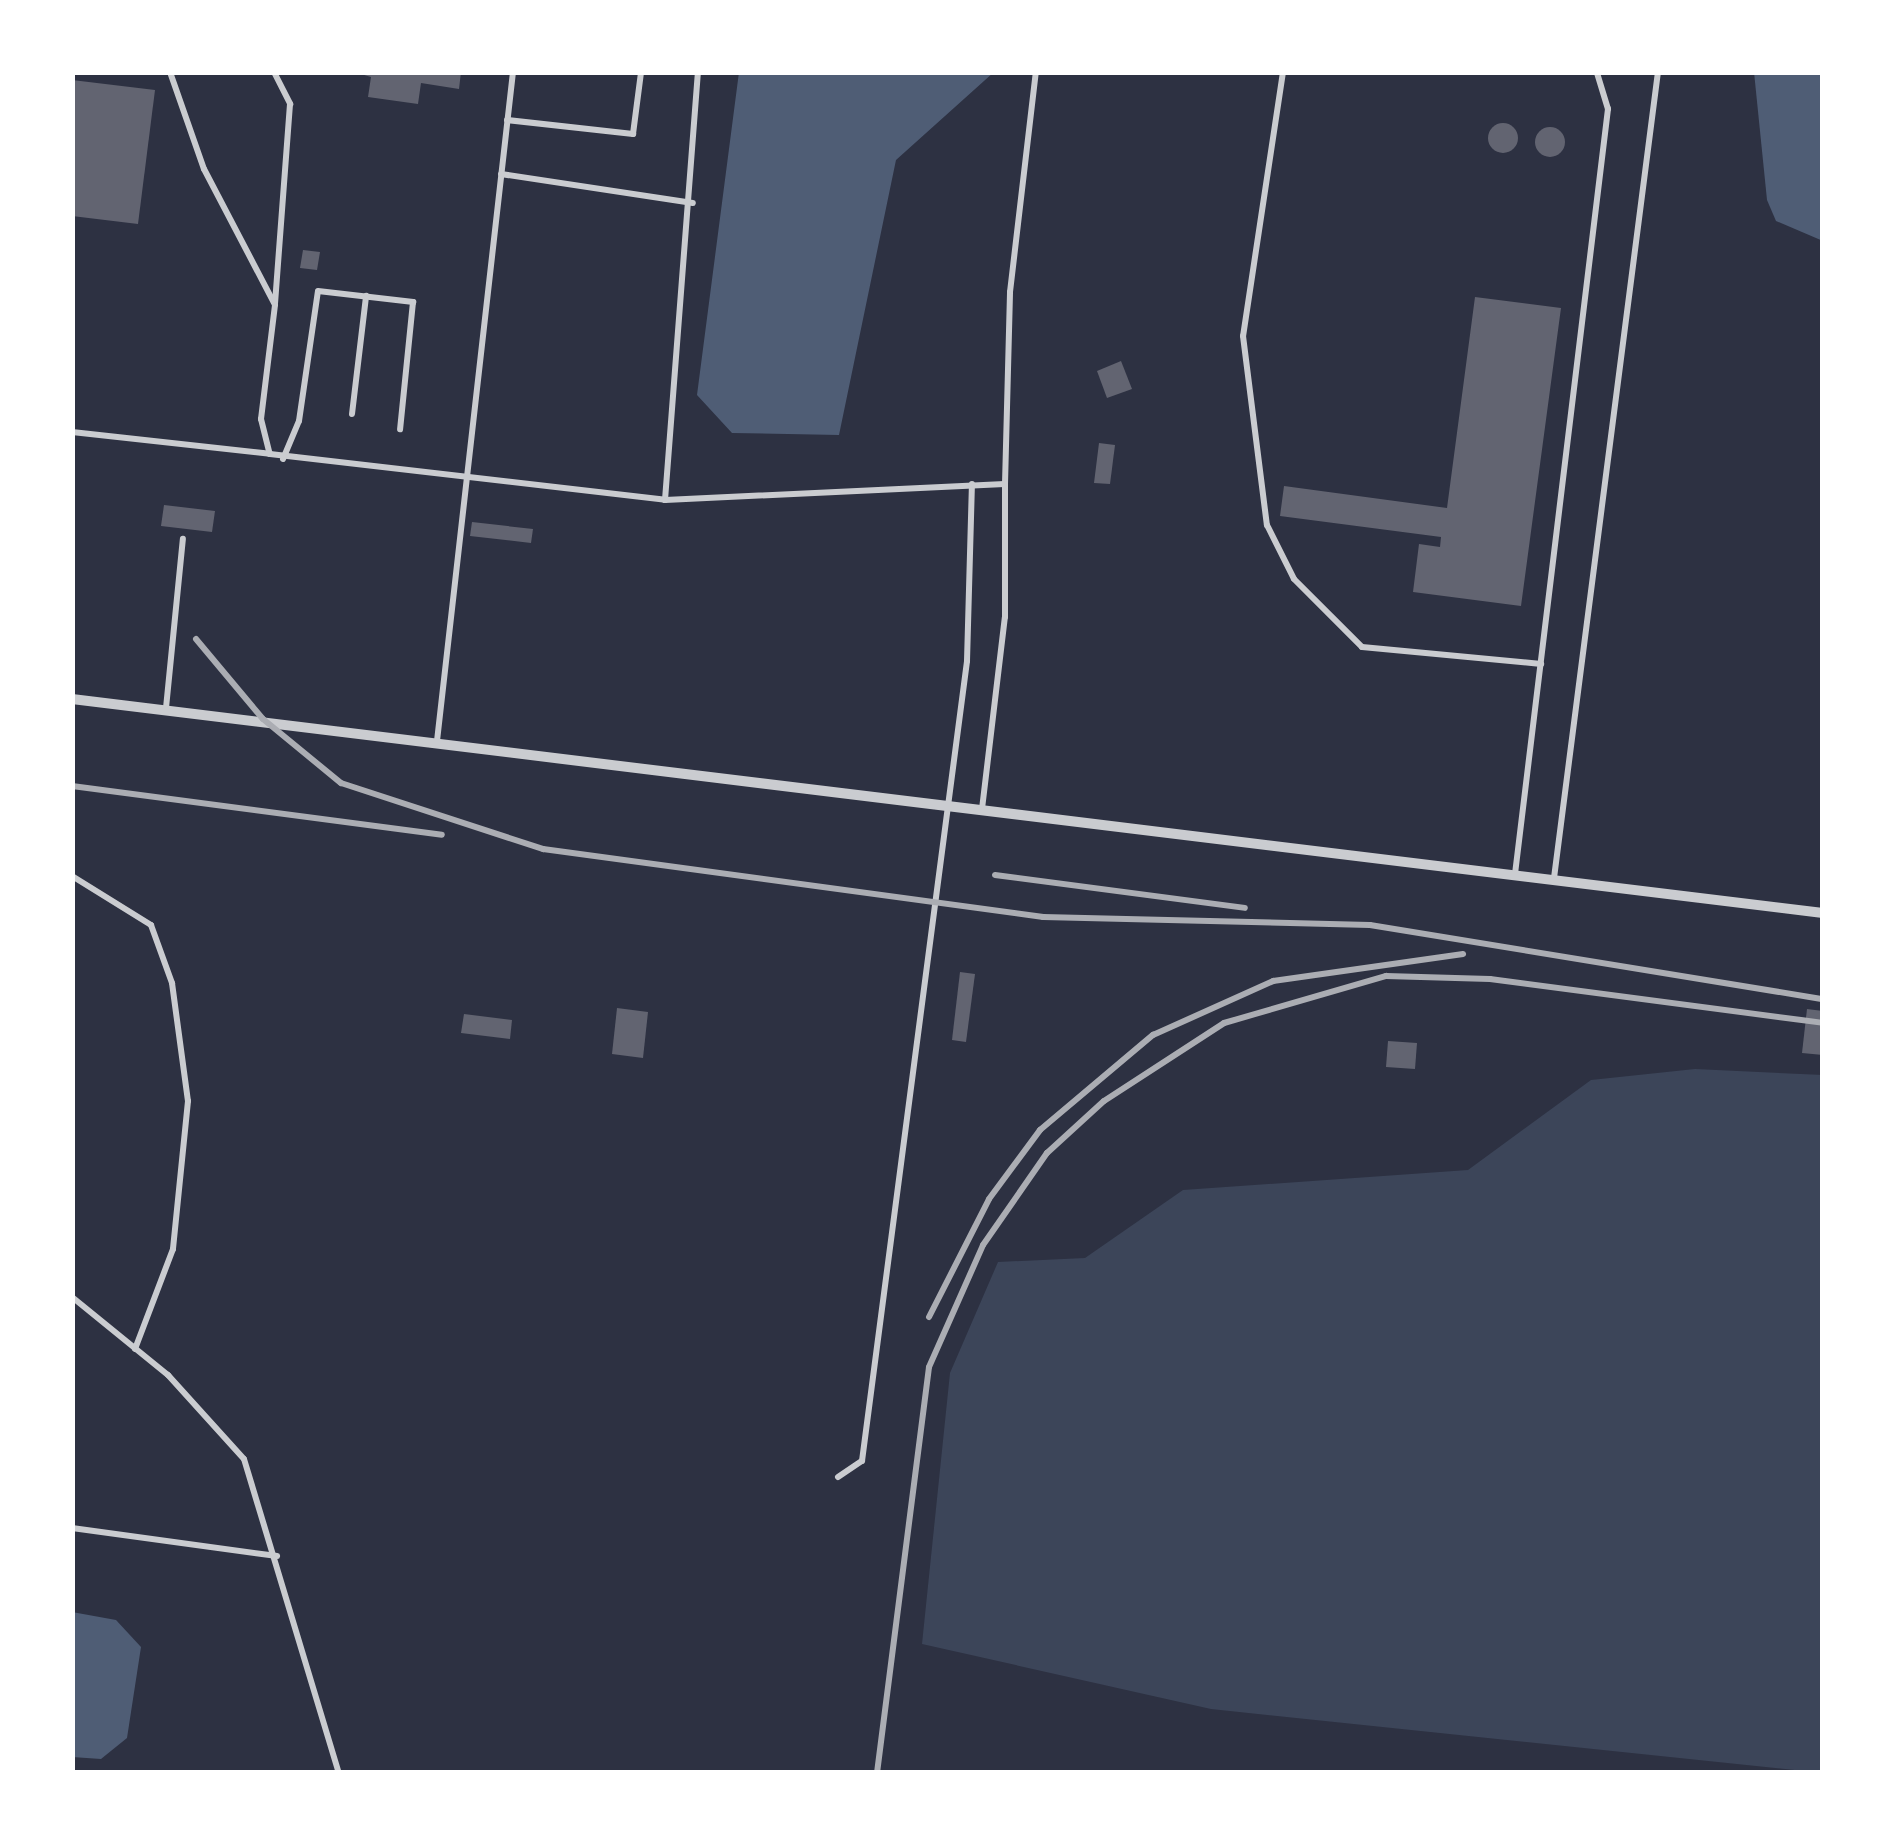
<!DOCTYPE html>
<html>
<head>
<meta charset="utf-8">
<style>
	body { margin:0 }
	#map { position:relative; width:1895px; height:1845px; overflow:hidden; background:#2d3142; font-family:"Golos Text",sans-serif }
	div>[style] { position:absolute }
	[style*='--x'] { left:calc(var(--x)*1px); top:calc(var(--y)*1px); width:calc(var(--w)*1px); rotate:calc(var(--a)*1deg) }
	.green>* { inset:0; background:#3c4559 }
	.water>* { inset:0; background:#4f5d75 }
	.building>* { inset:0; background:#626471 }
	.round { border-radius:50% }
	.service>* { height:6px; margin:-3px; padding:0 3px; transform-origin:3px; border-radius:3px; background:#caccd0 }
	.minor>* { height:10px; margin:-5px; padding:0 5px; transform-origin:5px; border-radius:5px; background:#caccd0 }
	.rail>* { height:6px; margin:-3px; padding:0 3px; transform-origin:3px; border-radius:3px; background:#abadb3 }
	span { translate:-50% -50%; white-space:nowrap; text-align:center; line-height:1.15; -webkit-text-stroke:9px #fff; paint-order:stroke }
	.frame { position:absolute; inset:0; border:75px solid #fff; pointer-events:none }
</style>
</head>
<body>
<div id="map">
	<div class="green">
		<div style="clip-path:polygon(1695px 1069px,1823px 1075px,1823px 1773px,1211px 1709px,922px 1644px,950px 1373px,998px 1262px,1085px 1258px,1183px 1190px,1468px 1170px,1591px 1080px)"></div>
	</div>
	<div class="water">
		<div style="clip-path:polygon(739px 72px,994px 72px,896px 160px,839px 435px,732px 433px,697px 395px)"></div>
		<div style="clip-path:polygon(1754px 72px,1823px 72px,1823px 241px,1776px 221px,1767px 200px)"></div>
		<div style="clip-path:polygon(72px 1612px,116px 1620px,141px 1647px,127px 1738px,101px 1759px,72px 1757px)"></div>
	</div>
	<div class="building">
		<div style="clip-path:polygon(354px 72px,461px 72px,459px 89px,421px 83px,418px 104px,368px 97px,371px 77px)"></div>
		<div style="clip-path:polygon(72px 80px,155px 90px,138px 224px,72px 216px)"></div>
		<div class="round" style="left:1488px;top:123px;width:30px;height:30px"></div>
		<div class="round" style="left:1535px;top:127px;width:30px;height:30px"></div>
		<div style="clip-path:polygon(303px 250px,320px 252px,317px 270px,300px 268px)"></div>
		<div style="clip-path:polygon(1475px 297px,1561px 308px,1521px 606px,1413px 592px,1419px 544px,1440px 547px,1441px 537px,1280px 516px,1284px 486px,1447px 508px)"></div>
		<div style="clip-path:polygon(1121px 361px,1132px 389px,1107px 398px,1097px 371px)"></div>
		<div style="clip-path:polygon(1099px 443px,1115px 445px,1110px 484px,1094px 483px)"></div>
		<div style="clip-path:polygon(164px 505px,215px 511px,212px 532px,161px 526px)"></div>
		<div style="clip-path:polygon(472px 522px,533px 529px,531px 543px,470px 536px)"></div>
		<div style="clip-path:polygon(960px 972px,975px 974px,966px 1042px,952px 1040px)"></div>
		<div style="clip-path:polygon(617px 1008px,648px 1012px,643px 1058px,612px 1054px)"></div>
		<div style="clip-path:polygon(1807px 1009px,1823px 1011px,1823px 1055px,1802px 1053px)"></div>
		<div style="clip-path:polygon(464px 1014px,512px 1020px,510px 1039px,461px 1033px)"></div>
		<div style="clip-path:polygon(1388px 1041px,1417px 1043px,1415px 1069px,1386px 1067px)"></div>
	</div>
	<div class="service">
		<div style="--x:170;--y:72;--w:103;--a:70.7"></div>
		<div style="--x:204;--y:169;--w:153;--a:62.4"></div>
		<div style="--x:275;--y:305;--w:115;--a:97"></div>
		<div style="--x:261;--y:419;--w:36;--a:76"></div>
		<div style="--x:270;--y:454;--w:398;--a:6.6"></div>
		<div style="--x:665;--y:500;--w:340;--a:-2.7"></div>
		<div style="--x:1005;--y:484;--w:192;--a:-88.5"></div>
		<div style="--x:1010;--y:292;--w:222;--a:-83.3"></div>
		<div style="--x:274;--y:72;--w:36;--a:63"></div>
		<div style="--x:290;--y:104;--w:199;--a:94.3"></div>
		<div style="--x:1283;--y:72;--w:267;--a:98.6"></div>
		<div style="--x:1243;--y:336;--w:191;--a:82.8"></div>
		<div style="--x:1267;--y:525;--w:60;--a:63.4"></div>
		<div style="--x:1294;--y:579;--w:96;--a:45"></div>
		<div style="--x:1362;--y:647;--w:180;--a:5.4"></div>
		<div style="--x:507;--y:120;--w:127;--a:6.3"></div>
		<div style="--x:633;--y:134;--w:63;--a:-82.6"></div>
		<div style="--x:501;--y:174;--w:194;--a:8.6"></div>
		<div style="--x:352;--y:414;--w:119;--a:-83.2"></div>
		<div style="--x:72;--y:432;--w:199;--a:6.3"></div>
		<div style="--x:283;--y:459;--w:41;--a:-67.2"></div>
		<div style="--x:299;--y:421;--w:131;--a:-81.7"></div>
		<div style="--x:318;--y:291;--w:96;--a:6.6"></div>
		<div style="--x:413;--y:302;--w:128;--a:95.8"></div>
		<div style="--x:665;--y:500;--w:429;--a:-85.6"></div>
		<div style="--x:166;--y:708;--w:170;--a:-84.3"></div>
		<div style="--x:437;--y:741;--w:673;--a:-83.52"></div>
		<div style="--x:982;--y:809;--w:193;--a:-83.2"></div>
		<div style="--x:1005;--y:617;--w:133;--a:-90"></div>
		<div style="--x:1515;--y:874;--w:771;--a:-83.07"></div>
		<div style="--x:1608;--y:109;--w:39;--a:-107"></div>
		<div style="--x:72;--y:876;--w:93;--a:31.8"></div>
		<div style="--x:151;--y:925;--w:62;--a:70.1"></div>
		<div style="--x:172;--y:983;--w:119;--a:82.3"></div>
		<div style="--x:188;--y:1101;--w:149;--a:95.8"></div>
		<div style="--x:173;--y:1249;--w:107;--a:110.8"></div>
		<div style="--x:1554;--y:878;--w:813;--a:-82.65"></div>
		<div style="--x:72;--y:1297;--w:124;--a:39.1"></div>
		<div style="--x:168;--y:1375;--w:113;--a:47.9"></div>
		<div style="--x:244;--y:1459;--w:328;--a:73.2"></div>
		<div style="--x:838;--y:1477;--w:29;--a:-34"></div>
		<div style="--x:862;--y:1461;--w:807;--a:-82.52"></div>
		<div style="--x:967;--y:661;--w:177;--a:-88.4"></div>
		<div style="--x:72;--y:1528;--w:207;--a:7.8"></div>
	</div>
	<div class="minor">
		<div style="--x:72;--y:699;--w:1764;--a:6.97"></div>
	</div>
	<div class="rail">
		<div style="--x:196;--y:639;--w:104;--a:50.1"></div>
		<div style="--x:263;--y:719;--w:101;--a:39.4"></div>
		<div style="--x:341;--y:783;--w:213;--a:18.1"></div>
		<div style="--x:543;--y:849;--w:505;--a:7.74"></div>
		<div style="--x:1043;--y:917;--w:327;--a:1.4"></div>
		<div style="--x:1370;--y:925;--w:459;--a:9.3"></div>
		<div style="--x:72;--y:786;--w:373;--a:7.5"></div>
		<div style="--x:995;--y:875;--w:252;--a:7.5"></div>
		<div style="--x:929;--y:1317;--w:132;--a:-63"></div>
		<div style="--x:989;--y:1199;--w:86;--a:-53.5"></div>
		<div style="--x:1040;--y:1130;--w:148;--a:-40.1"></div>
		<div style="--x:1153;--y:1035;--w:132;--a:-24.2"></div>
		<div style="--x:1273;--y:981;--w:192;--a:-8.1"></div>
		<div style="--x:877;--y:1773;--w:409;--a:-82.7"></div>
		<div style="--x:929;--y:1367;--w:133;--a:-66.1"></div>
		<div style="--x:983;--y:1245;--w:112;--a:-55.2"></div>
		<div style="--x:1047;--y:1153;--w:77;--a:-42.4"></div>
		<div style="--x:1104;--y:1101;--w:143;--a:-33"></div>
		<div style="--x:1224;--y:1023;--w:169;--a:-16.2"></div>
		<div style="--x:1386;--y:976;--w:104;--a:1.7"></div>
		<div style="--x:1490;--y:979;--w:336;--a:7.5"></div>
	</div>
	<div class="frame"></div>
</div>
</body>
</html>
